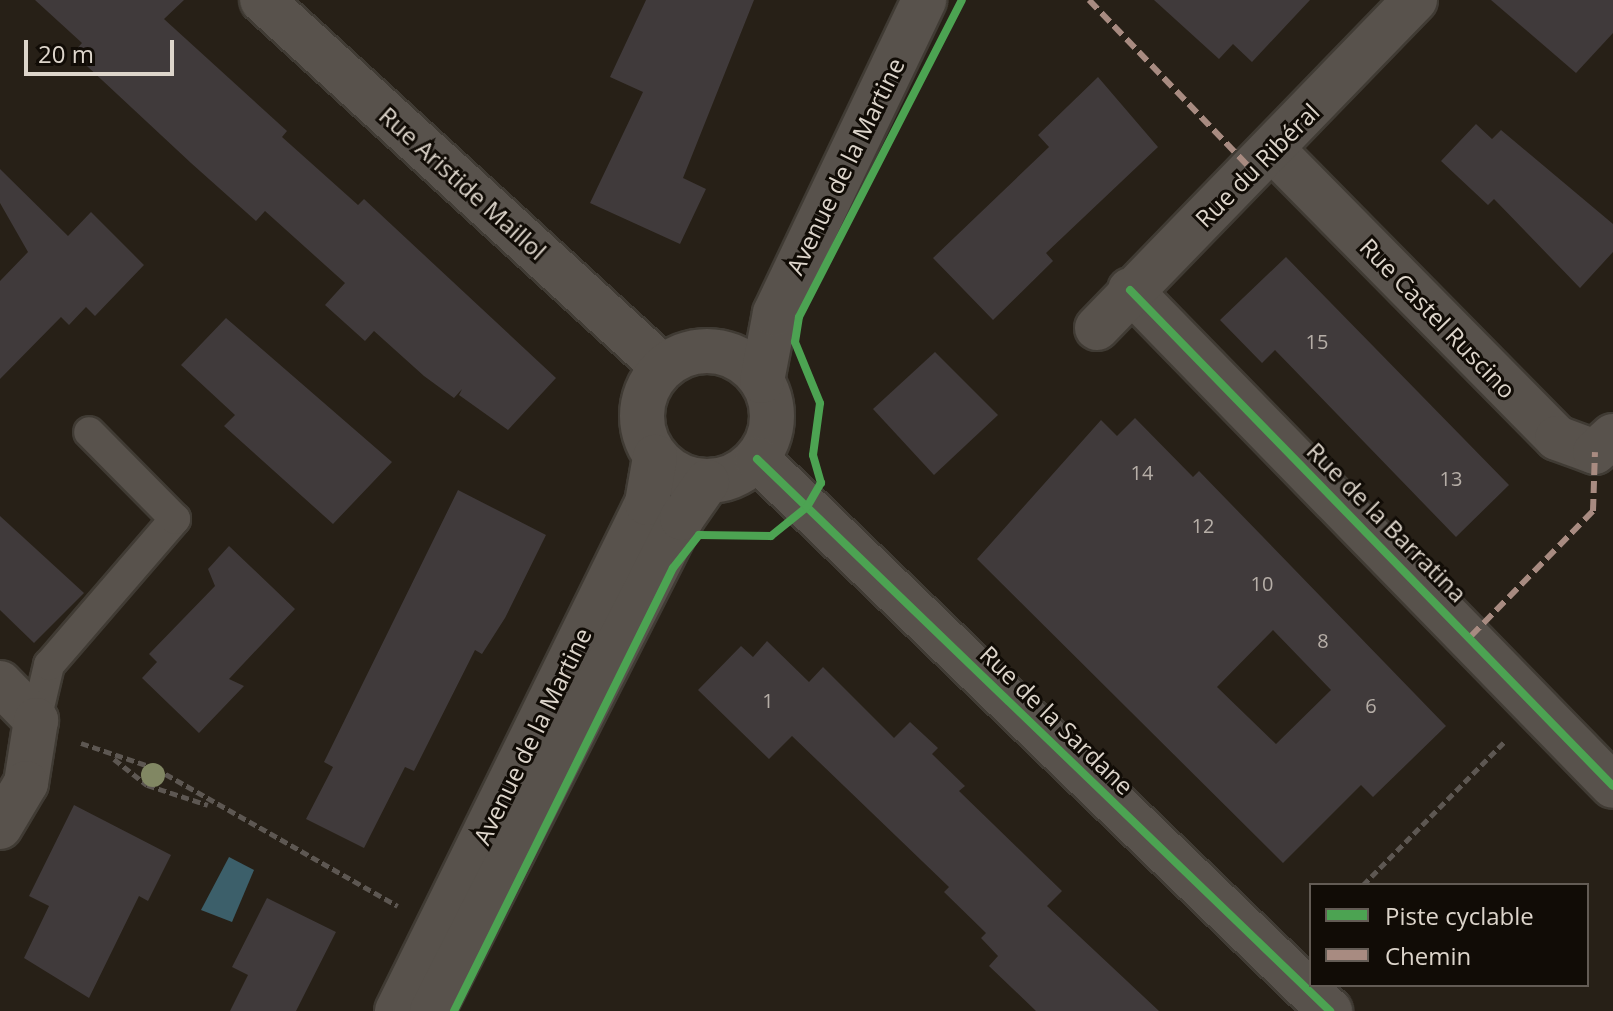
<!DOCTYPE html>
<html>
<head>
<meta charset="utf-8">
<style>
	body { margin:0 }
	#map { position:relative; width:1613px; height:1011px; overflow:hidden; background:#272017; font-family:"Open Sans",sans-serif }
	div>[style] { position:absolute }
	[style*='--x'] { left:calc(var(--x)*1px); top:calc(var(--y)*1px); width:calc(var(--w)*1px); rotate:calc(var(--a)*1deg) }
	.water>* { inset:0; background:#3c5f6a }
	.building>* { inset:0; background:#403a3b }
	.path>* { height:5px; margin-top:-2.5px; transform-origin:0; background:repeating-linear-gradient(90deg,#5d5752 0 8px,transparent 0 12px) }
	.roads { filter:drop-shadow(2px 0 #403b34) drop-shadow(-2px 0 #403b34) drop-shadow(0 2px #403b34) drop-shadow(0 -2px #403b34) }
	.lane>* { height:30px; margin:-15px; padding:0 15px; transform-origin:15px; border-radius:15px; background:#58524c }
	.street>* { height:44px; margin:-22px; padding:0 22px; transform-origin:22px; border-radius:22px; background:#58524c }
	.street>.ring { margin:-22px; padding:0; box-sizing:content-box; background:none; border:44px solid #58524c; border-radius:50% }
	.quiet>* { height:6px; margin-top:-3px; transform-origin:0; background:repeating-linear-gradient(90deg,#a88b81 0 12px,transparent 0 18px) }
	.cycleway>* { height:8px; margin:-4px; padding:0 4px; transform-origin:4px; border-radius:4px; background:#4ca352 }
	.trees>* { width:24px; height:24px; margin:-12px; border-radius:50%; background:#818763 }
	span { translate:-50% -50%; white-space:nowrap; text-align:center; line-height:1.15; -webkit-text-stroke:6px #110c06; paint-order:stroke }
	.number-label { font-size:20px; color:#b6aea7 }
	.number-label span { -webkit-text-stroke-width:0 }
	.street-label { font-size:24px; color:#ddd5cb }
	.legend { position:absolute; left:1309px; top:883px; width:280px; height:104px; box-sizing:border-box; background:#110c06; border:2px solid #635c55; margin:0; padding:10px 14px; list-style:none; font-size:24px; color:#ddd5cb }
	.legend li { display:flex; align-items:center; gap:16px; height:40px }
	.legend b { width:40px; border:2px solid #635c55 }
	.scale { position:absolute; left:24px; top:40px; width:150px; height:36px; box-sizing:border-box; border:4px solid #ddd5cb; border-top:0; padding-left:10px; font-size:24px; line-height:28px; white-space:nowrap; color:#ddd5cb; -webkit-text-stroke:6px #110c06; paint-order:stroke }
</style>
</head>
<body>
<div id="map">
	<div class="water">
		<div style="clip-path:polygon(229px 857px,254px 870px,232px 922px,201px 910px)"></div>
	</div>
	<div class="building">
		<div style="clip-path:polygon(35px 0,184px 0,164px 19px,287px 131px,282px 137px,358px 205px,364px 199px,556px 378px,508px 430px,459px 395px,462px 389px,454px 398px,424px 376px,374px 331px,365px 341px,325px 305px,345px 283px,265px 211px,256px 221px,191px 163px,73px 53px,82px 43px)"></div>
		<div style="clip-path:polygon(646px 0,754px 0,683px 178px,706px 189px,680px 244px,590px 203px,643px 92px,610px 77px)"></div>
		<div style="clip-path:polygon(1154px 0,1310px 0,1252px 62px,1233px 44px,1219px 59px)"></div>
		<div style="clip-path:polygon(1491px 0,1613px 0,1613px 33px,1576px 73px)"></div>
		<div style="clip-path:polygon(1098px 77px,1158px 147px,1046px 253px,1053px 261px,993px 320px,933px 258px,1049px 147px,1038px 135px)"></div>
		<div style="clip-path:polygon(1476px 124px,1492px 139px,1501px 130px,1613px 224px,1613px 252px,1580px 288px,1494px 199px,1488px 205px,1441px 161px)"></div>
		<div style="clip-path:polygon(0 169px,68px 236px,91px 212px,144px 265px,95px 316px,86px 307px,69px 325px,61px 317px,0 379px,0 281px,28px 252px,0 203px)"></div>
		<div style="clip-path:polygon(1286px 257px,1509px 485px,1456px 537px,1275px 350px,1262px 363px,1220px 320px)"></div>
		<div style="clip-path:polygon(226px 318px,392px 462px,333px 524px,224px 426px,235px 415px,181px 365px)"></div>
		<div style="clip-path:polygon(935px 352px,998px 415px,934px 475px,873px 409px)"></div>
		<div style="clip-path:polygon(evenodd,1135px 418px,1193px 477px,1199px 471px,1446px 726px,1373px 797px,1361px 785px,1283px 863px,977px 559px,1101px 420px,1117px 436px,1135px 418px,1273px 630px,1331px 690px,1276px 744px,1217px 687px,1273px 630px)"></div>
		<div style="clip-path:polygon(458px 490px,546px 535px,505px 618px,482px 654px,475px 650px,414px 771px,405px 767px,364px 848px,306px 819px,333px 767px,324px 762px)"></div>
		<div style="clip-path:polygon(0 516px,84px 593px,34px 643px,0 610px)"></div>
		<div style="clip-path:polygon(229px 546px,295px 609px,229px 679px,244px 686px,199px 733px,142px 678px,157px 662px,149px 654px,215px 586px,208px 569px)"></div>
		<div style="clip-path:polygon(767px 641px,809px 682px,823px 667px,894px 738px,910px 722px,938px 748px,932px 754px,965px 786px,959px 791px,1062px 891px,1047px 906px,1159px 1011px,1036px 1011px,989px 966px,998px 956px,981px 938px,986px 933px,944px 892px,949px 887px,792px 736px,769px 759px,698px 690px,741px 646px,753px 657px)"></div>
		<div style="clip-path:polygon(74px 805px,171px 855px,148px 901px,139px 896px,89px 998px,24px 958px,49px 906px,29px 896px)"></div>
		<div style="clip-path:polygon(267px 898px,336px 932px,296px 1011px,230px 1011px,248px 975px,232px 967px)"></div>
	</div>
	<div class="path">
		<div style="--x:81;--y:743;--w:78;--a:18.7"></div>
		<div style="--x:155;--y:768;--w:279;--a:29.6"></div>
		<div style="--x:114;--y:759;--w:42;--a:38.2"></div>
		<div style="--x:147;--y:785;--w:64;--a:18.2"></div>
		<div style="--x:1363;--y:885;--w:201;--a:-45.4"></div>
	</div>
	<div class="roads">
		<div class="lane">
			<div style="--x:36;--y:720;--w:57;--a:-76.7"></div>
			<div style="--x:49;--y:665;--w:193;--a:-49.2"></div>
			<div style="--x:175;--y:519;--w:122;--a:-134.7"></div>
		</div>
		<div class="street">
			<div style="--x:262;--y:0;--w:544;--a:42.47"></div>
			<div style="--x:1274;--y:151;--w:403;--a:45.4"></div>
			<div style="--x:1557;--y:438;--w:40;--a:20.2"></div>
			<div style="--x:1595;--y:452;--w:24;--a:-42"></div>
			<div style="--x:1130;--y:290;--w:692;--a:45.76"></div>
			<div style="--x:1097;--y:328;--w:457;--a:-45.9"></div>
			<div class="ring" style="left:642px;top:351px;width:86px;height:86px"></div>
			<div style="--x:762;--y:381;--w:69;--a:-79.2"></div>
			<div style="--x:775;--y:313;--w:347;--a:-64.5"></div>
			<div style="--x:757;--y:459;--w:796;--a:43.93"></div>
			<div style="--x:0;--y:683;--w:52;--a:45.8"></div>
			<div style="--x:36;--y:720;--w:64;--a:99"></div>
			<div style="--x:26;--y:783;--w:51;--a:120.6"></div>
			<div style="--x:397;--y:1011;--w:566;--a:-63.8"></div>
			<div style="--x:647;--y:503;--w:47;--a:-80.1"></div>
			<div style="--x:432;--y:1011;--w:553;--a:-63.11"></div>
			<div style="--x:682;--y:518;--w:44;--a:-55.2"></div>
		</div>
	</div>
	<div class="quiet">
		<div style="--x:1089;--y:0;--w:237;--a:46.2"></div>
		<div style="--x:1471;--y:636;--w:175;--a:-45.7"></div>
		<div style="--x:1593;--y:511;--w:59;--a:-88.1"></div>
	</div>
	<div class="cycleway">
		<div style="--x:1130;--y:290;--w:692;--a:45.76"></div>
		<div style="--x:757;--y:459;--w:796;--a:43.93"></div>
		<div style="--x:454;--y:1011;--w:494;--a:-63.7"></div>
		<div style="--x:673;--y:568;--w:42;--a:-51.8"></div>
		<div style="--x:699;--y:535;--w:72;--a:0.8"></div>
		<div style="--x:771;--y:536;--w:46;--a:-38.9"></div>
		<div style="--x:807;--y:507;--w:28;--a:-60"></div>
		<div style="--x:821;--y:483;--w:29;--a:-106"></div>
		<div style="--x:813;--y:455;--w:52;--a:-82.3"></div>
		<div style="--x:820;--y:403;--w:66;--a:-112.3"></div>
		<div style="--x:795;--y:342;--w:25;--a:-81"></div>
		<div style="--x:799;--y:317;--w:356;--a:-62.8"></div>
	</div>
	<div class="trees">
		<div style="left:153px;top:775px"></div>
	</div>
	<div class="number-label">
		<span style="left:1317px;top:341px">15</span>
		<span style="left:1142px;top:472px">14</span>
		<span style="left:1451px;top:478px">13</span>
		<span style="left:1203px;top:525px">12</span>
		<span style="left:1262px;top:583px">10</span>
		<span style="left:1323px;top:640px">8</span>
		<span style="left:768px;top:700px">1</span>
		<span style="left:1371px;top:705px">6</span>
	</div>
	<div class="street-label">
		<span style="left:1257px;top:165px;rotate:-45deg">Rue du Ribéral</span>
		<span style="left:845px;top:166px;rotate:-64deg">Avenue de la Martine</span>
		<span style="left:463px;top:183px;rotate:42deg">Rue Aristide Maillol</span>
		<span style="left:1438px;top:318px;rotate:46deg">Rue Castel Ruscino</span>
		<span style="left:1387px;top:522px;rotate:45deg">Rue de la Barratina</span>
		<span style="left:1057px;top:720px;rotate:44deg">Rue de la Sardane</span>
		<span style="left:532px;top:736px;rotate:-64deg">Avenue de la Martine</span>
	</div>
	<ul class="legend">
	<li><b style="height:10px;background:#4ca352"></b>Piste cyclable</li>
	<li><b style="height:10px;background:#a88b81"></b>Chemin</li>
	</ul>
	<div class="scale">20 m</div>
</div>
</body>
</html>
